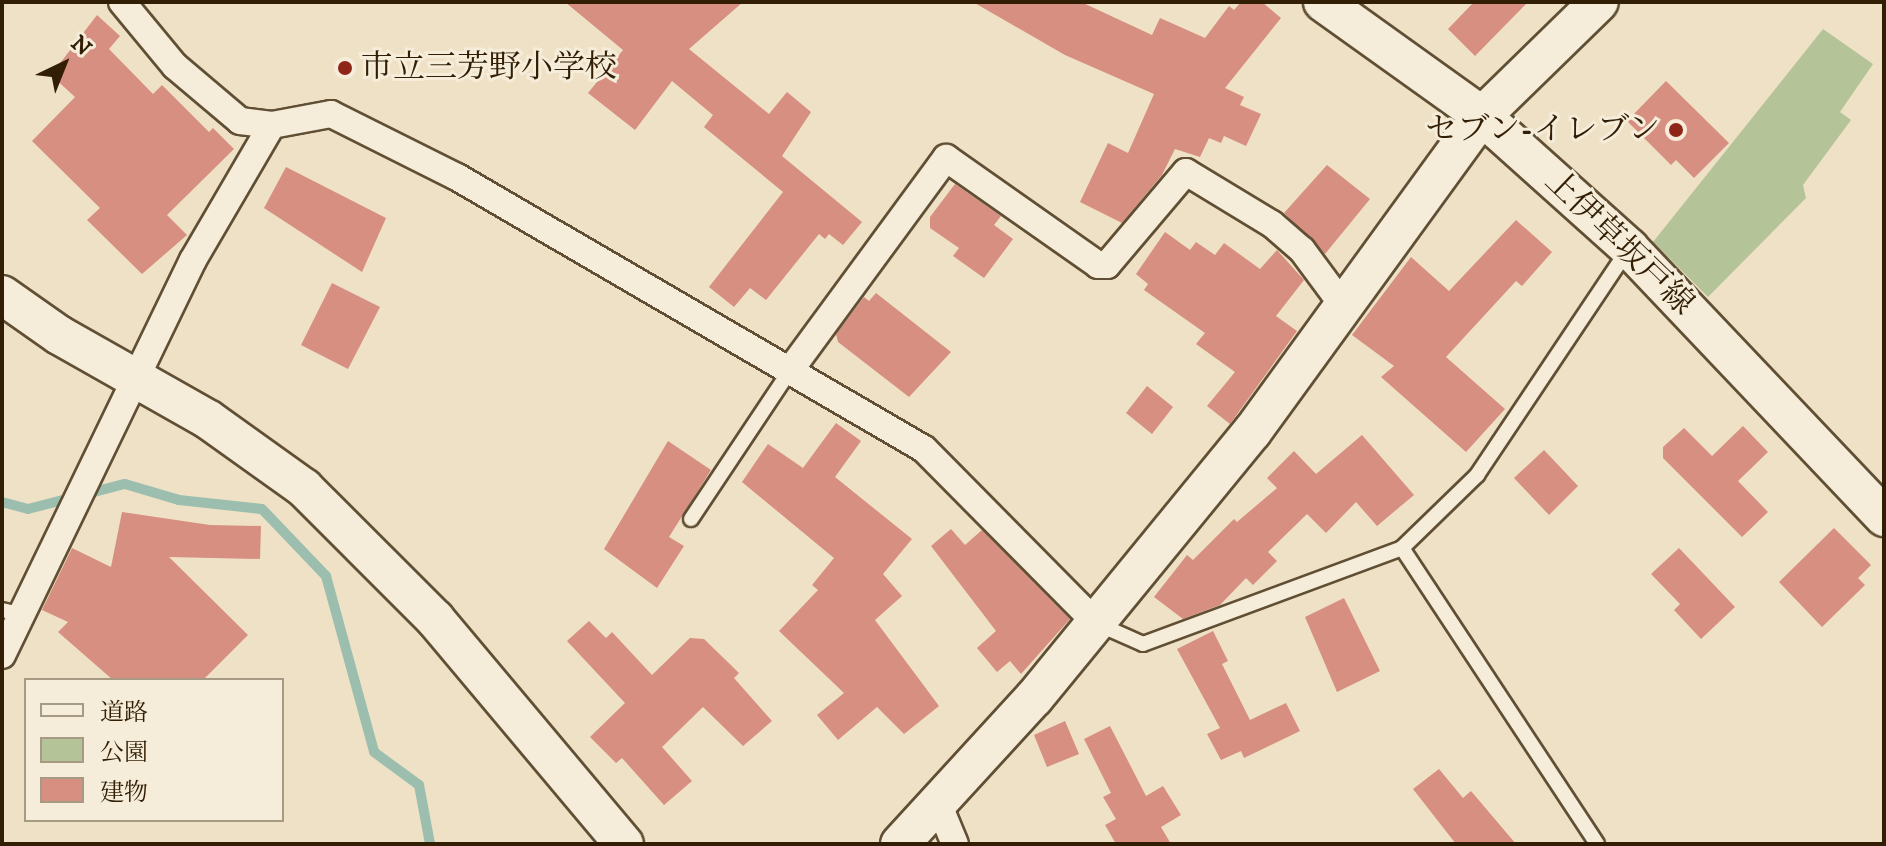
<!DOCTYPE html>
<html>
<head>
<meta charset="utf-8">
<style>
	body { margin:0 }
	#map { position:relative; width:1886px; height:846px; overflow:hidden; background:#efe1c5; font-family:"IM FELL DW Pica","Noto Serif JP",serif }
	div>[style] { position:absolute }
	[style*='--x'] { left:calc(var(--x)*1px); top:calc(var(--y)*1px); width:calc(var(--w)*1px); rotate:calc(var(--a)*1deg) }
	.green>* { inset:0; background:#b5c398 }
	.stream>* { height:10px; margin:-5px; padding:0 5px; transform-origin:5px; border-radius:5px; background:#9bbeaf }
	.building>* { inset:0; background:#d68f81 }
	.roads { filter:drop-shadow(2px 0 #604f34) drop-shadow(-2px 0 #604f34) drop-shadow(0 2px #604f34) drop-shadow(0 -2px #604f34) }
	.lane>* { height:14px; margin:-7px; padding:0 7px; transform-origin:7px; border-radius:7px; background:#f5ecd9 }
	.street>* { height:26px; margin:-13px; padding:0 13px; transform-origin:13px; border-radius:13px; background:#f5ecd9 }
	.secondary>* { height:38px; margin:-19px; padding:0 19px; transform-origin:19px; border-radius:19px; background:#f5ecd9 }
	.dots>* { width:22px; height:22px; translate:-50% -50%; box-sizing:border-box; border:4px solid #f5ecd9; border-radius:50% }
	span { translate:-50% -50%; white-space:nowrap; text-align:center; line-height:1.15; -webkit-text-stroke:6px #f5ecd9; paint-order:stroke }
	.poi-label { font-size:32px; color:#311e04 }
	.left { translate:0 -50%; text-align:left }
	.right { translate:-100% -50%; text-align:right }
	.street-label { font-size:32px; color:#311e04 }
	.frame { position:absolute; inset:0; border:4px solid #311e04; pointer-events:none }
	.legend { position:absolute; left:24px; top:678px; width:260px; height:144px; box-sizing:border-box; background:#f5ecd9; border:2px solid #a79a84; margin:0; padding:10px 14px; list-style:none; font-size:24px; color:#311e04 }
	.legend li { display:flex; align-items:center; gap:16px; height:40px }
	.legend b { width:40px; border:2px solid #a79a84 }
	.north { position:absolute; left:24px; top:24px; width:80px; height:80px; -webkit-text-stroke:6px #f5ecd9; paint-order:stroke; rotate:43deg; font-size:22px; font-weight:700; line-height:32px; text-align:center; color:#311e04 }
	.north::after { content:''; display:block; margin:auto; width:28px; height:36px; background:#311e04; clip-path:polygon(50% 0,100% 100%,50% 72%,0 100%) }
</style>
</head>
<body>
<div id="map">
	<div class="green">
		<div style="clip-path:polygon(1823px 29px,1873px 64px,1840px 112px,1851px 120px,1803px 185px,1806px 198px,1708px 297px,1653px 242px)"></div>
	</div>
	<div class="stream">
		<div style="--x:2;--y:502;--w:27;--a:15"></div>
		<div style="--x:28;--y:509;--w:100;--a:-14.5"></div>
		<div style="--x:125;--y:484;--w:56;--a:16.5"></div>
		<div style="--x:179;--y:500;--w:83;--a:6.2"></div>
		<div style="--x:262;--y:509;--w:93;--a:46.3"></div>
		<div style="--x:326;--y:576;--w:182;--a:74.7"></div>
		<div style="--x:374;--y:752;--w:56;--a:36.3"></div>
		<div style="--x:419;--y:785;--w:60;--a:79.4"></div>
	</div>
	<div class="building">
		<div style="clip-path:polygon(565px 2px,743px 2px,689px 49px,769px 114px,787px 92px,811px 112px,782px 156px,862px 222px,843px 245px,829px 234px,825px 239px,819px 234px,766px 300px,750px 288px,734px 307px,709px 287px,783px 192px,704px 127px,713px 115px,672px 81px,635px 130px,588px 93px,623px 50px)"></div>
		<div style="clip-path:polygon(973px 2px,1081px 2px,1152px 35px,1160px 18px,1205px 38px,1229px 6px,1234px 10px,1241px 2px,1262px 2px,1281px 18px,1225px 88px,1244px 97px,1240px 105px,1261px 114px,1246px 146px,1224px 136px,1221px 143px,1209px 138px,1200px 157px,1175px 149px,1162px 175px,1122px 223px,1080px 202px,1108px 143px,1128px 153px,1154px 94px,1065px 55px)"></div>
		<div style="clip-path:polygon(1474px 2px,1528px 2px,1475px 56px,1448px 29px)"></div>
		<div style="clip-path:polygon(97px 15px,120px 36px,109px 49px,153px 94px,162px 85px,209px 132px,213px 128px,234px 149px,167px 215px,187px 235px,142px 274px,87px 220px,100px 208px,32px 141px,75px 97px,51px 75px)"></div>
		<div style="clip-path:polygon(1666px 81px,1729px 143px,1694px 178px,1676px 160px,1671px 165px,1627px 121px)"></div>
		<div style="clip-path:polygon(1327px 165px,1370px 199px,1325px 254px,1284px 213px)"></div>
		<div style="clip-path:polygon(286px 167px,386px 218px,362px 272px,264px 208px)"></div>
		<div style="clip-path:polygon(955px 184px,1001px 216px,994px 225px,1013px 239px,984px 278px,953px 256px,959px 248px,930px 228px,930px 217px)"></div>
		<div style="clip-path:polygon(1516px 220px,1552px 252px,1522px 286px,1516px 281px,1446px 357px,1505px 409px,1466px 452px,1381px 377px,1394px 366px,1352px 335px,1411px 257px,1449px 291px)"></div>
		<div style="clip-path:polygon(1165px 232px,1190px 250px,1196px 242px,1215px 255px,1224px 243px,1260px 269px,1277px 250px,1304px 280px,1276px 316px,1297px 331px,1230px 424px,1207px 406px,1235px 372px,1196px 344px,1205px 333px,1144px 290px,1148px 284px,1136px 274px)"></div>
		<div style="clip-path:polygon(332px 283px,380px 307px,348px 369px,301px 345px)"></div>
		<div style="clip-path:polygon(876px 293px,951px 352px,909px 397px,838px 342px,836px 334px,864px 297px,869px 301px)"></div>
		<div style="clip-path:polygon(1147px 386px,1173px 407px,1152px 434px,1126px 413px)"></div>
		<div style="clip-path:polygon(836px 423px,861px 441px,835px 477px,912px 539px,883px 574px,902px 596px,875px 620px,939px 706px,904px 734px,877px 707px,838px 740px,817px 715px,844px 693px,779px 631px,818px 590px,812px 585px,834px 558px,742px 482px,768px 444px,803px 468px)"></div>
		<div style="clip-path:polygon(1743px 426px,1768px 452px,1738px 481px,1768px 512px,1742px 537px,1663px 458px,1663px 447px,1684px 428px,1712px 456px)"></div>
		<div style="clip-path:polygon(1362px 435px,1414px 495px,1377px 526px,1356px 502px,1326px 533px,1307px 514px,1268px 552px,1277px 561px,1253px 585px,1246px 578px,1220px 605px,1183px 619px,1154px 597px,1187px 555px,1193px 560px,1234px 519px,1237px 522px,1277px 488px,1267px 478px,1294px 451px,1316px 474px)"></div>
		<div style="clip-path:polygon(668px 441px,711px 470px,669px 537px,684px 546px,657px 588px,604px 549px)"></div>
		<div style="clip-path:polygon(1544px 450px,1578px 486px,1549px 515px,1514px 478px)"></div>
		<div style="clip-path:polygon(122px 512px,210px 525px,261px 526px,260px 559px,169px 557px,248px 635px,203px 680px,113px 680px,58px 632px,68px 622px,42px 610px,72px 548px,111px 567px)"></div>
		<div style="clip-path:polygon(1834px 528px,1871px 565px,1858px 578px,1865px 585px,1822px 627px,1779px 582px)"></div>
		<div style="clip-path:polygon(951px 529px,965px 545px,982px 530px,1070px 619px,1021px 674px,1010px 661px,997px 672px,977px 648px,996px 631px,931px 546px)"></div>
		<div style="clip-path:polygon(1679px 548px,1735px 607px,1701px 639px,1674px 610px,1680px 604px,1651px 574px)"></div>
		<div style="clip-path:polygon(1344px 598px,1380px 671px,1337px 692px,1305px 617px)"></div>
		<div style="clip-path:polygon(589px 621px,606px 638px,612px 632px,652px 675px,690px 638px,704px 639px,739px 673px,734px 678px,772px 721px,743px 746px,703px 707px,662px 747px,692px 781px,664px 805px,622px 758px,616px 763px,590px 737px,625px 703px,567px 641px)"></div>
		<div style="clip-path:polygon(1213px 631px,1228px 661px,1222px 664px,1250px 720px,1286px 703px,1300px 731px,1244px 758px,1241px 751px,1221px 760px,1207px 734px,1220px 728px,1177px 649px)"></div>
		<div style="clip-path:polygon(1065px 721px,1079px 754px,1047px 767px,1034px 735px)"></div>
		<div style="clip-path:polygon(1110px 726px,1146px 796px,1163px 786px,1181px 815px,1161px 827px,1171px 844px,1116px 844px,1105px 825px,1116px 819px,1103px 797px,1111px 793px,1084px 739px)"></div>
		<div style="clip-path:polygon(1439px 769px,1463px 798px,1471px 791px,1516px 844px,1456px 844px,1413px 789px)"></div>
	</div>
	<div class="roads">
		<div class="lane">
			<div style="--x:691;--y:519;--w:180;--a:-56.3"></div>
			<div style="--x:1402;--y:548;--w:354;--a:56.6"></div>
			<div style="--x:2;--y:610;--w:17;--a:13"></div>
			<div style="--x:1098;--y:624;--w:49;--a:24"></div>
			<div style="--x:1143;--y:644;--w:276;--a:-20.3"></div>
			<div style="--x:1402;--y:548;--w:105;--a:-44.2"></div>
			<div style="--x:1477;--y:475;--w:273;--a:-56.2"></div>
		</div>
		<div class="street">
			<div style="--x:122;--y:2;--w:83;--a:50.4"></div>
			<div style="--x:175;--y:66;--w:85;--a:40.2"></div>
			<div style="--x:240;--y:121;--w:32;--a:7"></div>
			<div style="--x:791;--y:369;--w:262;--a:-53.7"></div>
			<div style="--x:946;--y:158;--w:186;--a:35.1"></div>
			<div style="--x:1098;--y:265;--w:9;--a:0"></div>
			<div style="--x:1107;--y:265;--w:122;--a:-49.7"></div>
			<div style="--x:1186;--y:172;--w:100;--a:31.2"></div>
			<div style="--x:1272;--y:224;--w:40;--a:41"></div>
			<div style="--x:1302;--y:250;--w:57;--a:53.5"></div>
			<div style="--x:2;--y:655;--w:439;--a:-64.2"></div>
			<div style="--x:193;--y:260;--w:156;--a:-59.7"></div>
			<div style="--x:272;--y:125;--w:60;--a:-10.6"></div>
			<div style="--x:331;--y:114;--w:141;--a:26.6"></div>
			<div style="--x:457;--y:177;--w:540;--a:30.22"></div>
			<div style="--x:924;--y:449;--w:246;--a:45.3"></div>
			<div style="--x:938;--y:803;--w:44;--a:67.5"></div>
		</div>
		<div class="secondary">
			<div style="--x:1323;--y:2;--w:196;--a:35.6"></div>
			<div style="--x:1482;--y:116;--w:198;--a:41.9"></div>
			<div style="--x:1629;--y:248;--w:371;--a:46.5"></div>
			<div style="--x:2;--y:295;--w:70;--a:35.1"></div>
			<div style="--x:59;--y:335;--w:172;--a:29.5"></div>
			<div style="--x:209;--y:420;--w:117;--a:35.6"></div>
			<div style="--x:304;--y:488;--w:185;--a:45"></div>
			<div style="--x:435;--y:619;--w:294;--a:50"></div>
			<div style="--x:900;--y:844;--w:198;--a:-47.5"></div>
			<div style="--x:1034;--y:698;--w:344;--a:-50.7"></div>
			<div style="--x:1252;--y:432;--w:391;--a:-54"></div>
			<div style="--x:1482;--y:116;--w:163;--a:-44.3"></div>
		</div>
	</div>
	<div class="dots">
		<div style="left:345px;top:68px;background:#8f2418"></div>
		<div style="left:1676px;top:130px;background:#8f2418"></div>
	</div>
	<div class="poi-label">
		<span class="left" style="left:361px;top:68px">市立三芳野小学校</span>
		<span class="right" style="left:1660px;top:130px">セブン-イレブン</span>
	</div>
	<div class="street-label">
		<span style="left:1619px;top:243px;rotate:44deg">上伊草坂戸線</span>
	</div>
	<div class="frame"></div>
	<ul class="legend">
	<li><b style="height:10px;background:#f5ecd9"></b>道路</li>
	<li><b style="height:22px;background:#b5c398"></b>公園</li>
	<li><b style="height:22px;background:#d68f81"></b>建物</li>
	</ul>
	<div class="north">N</div>
</div>
</body>
</html>
